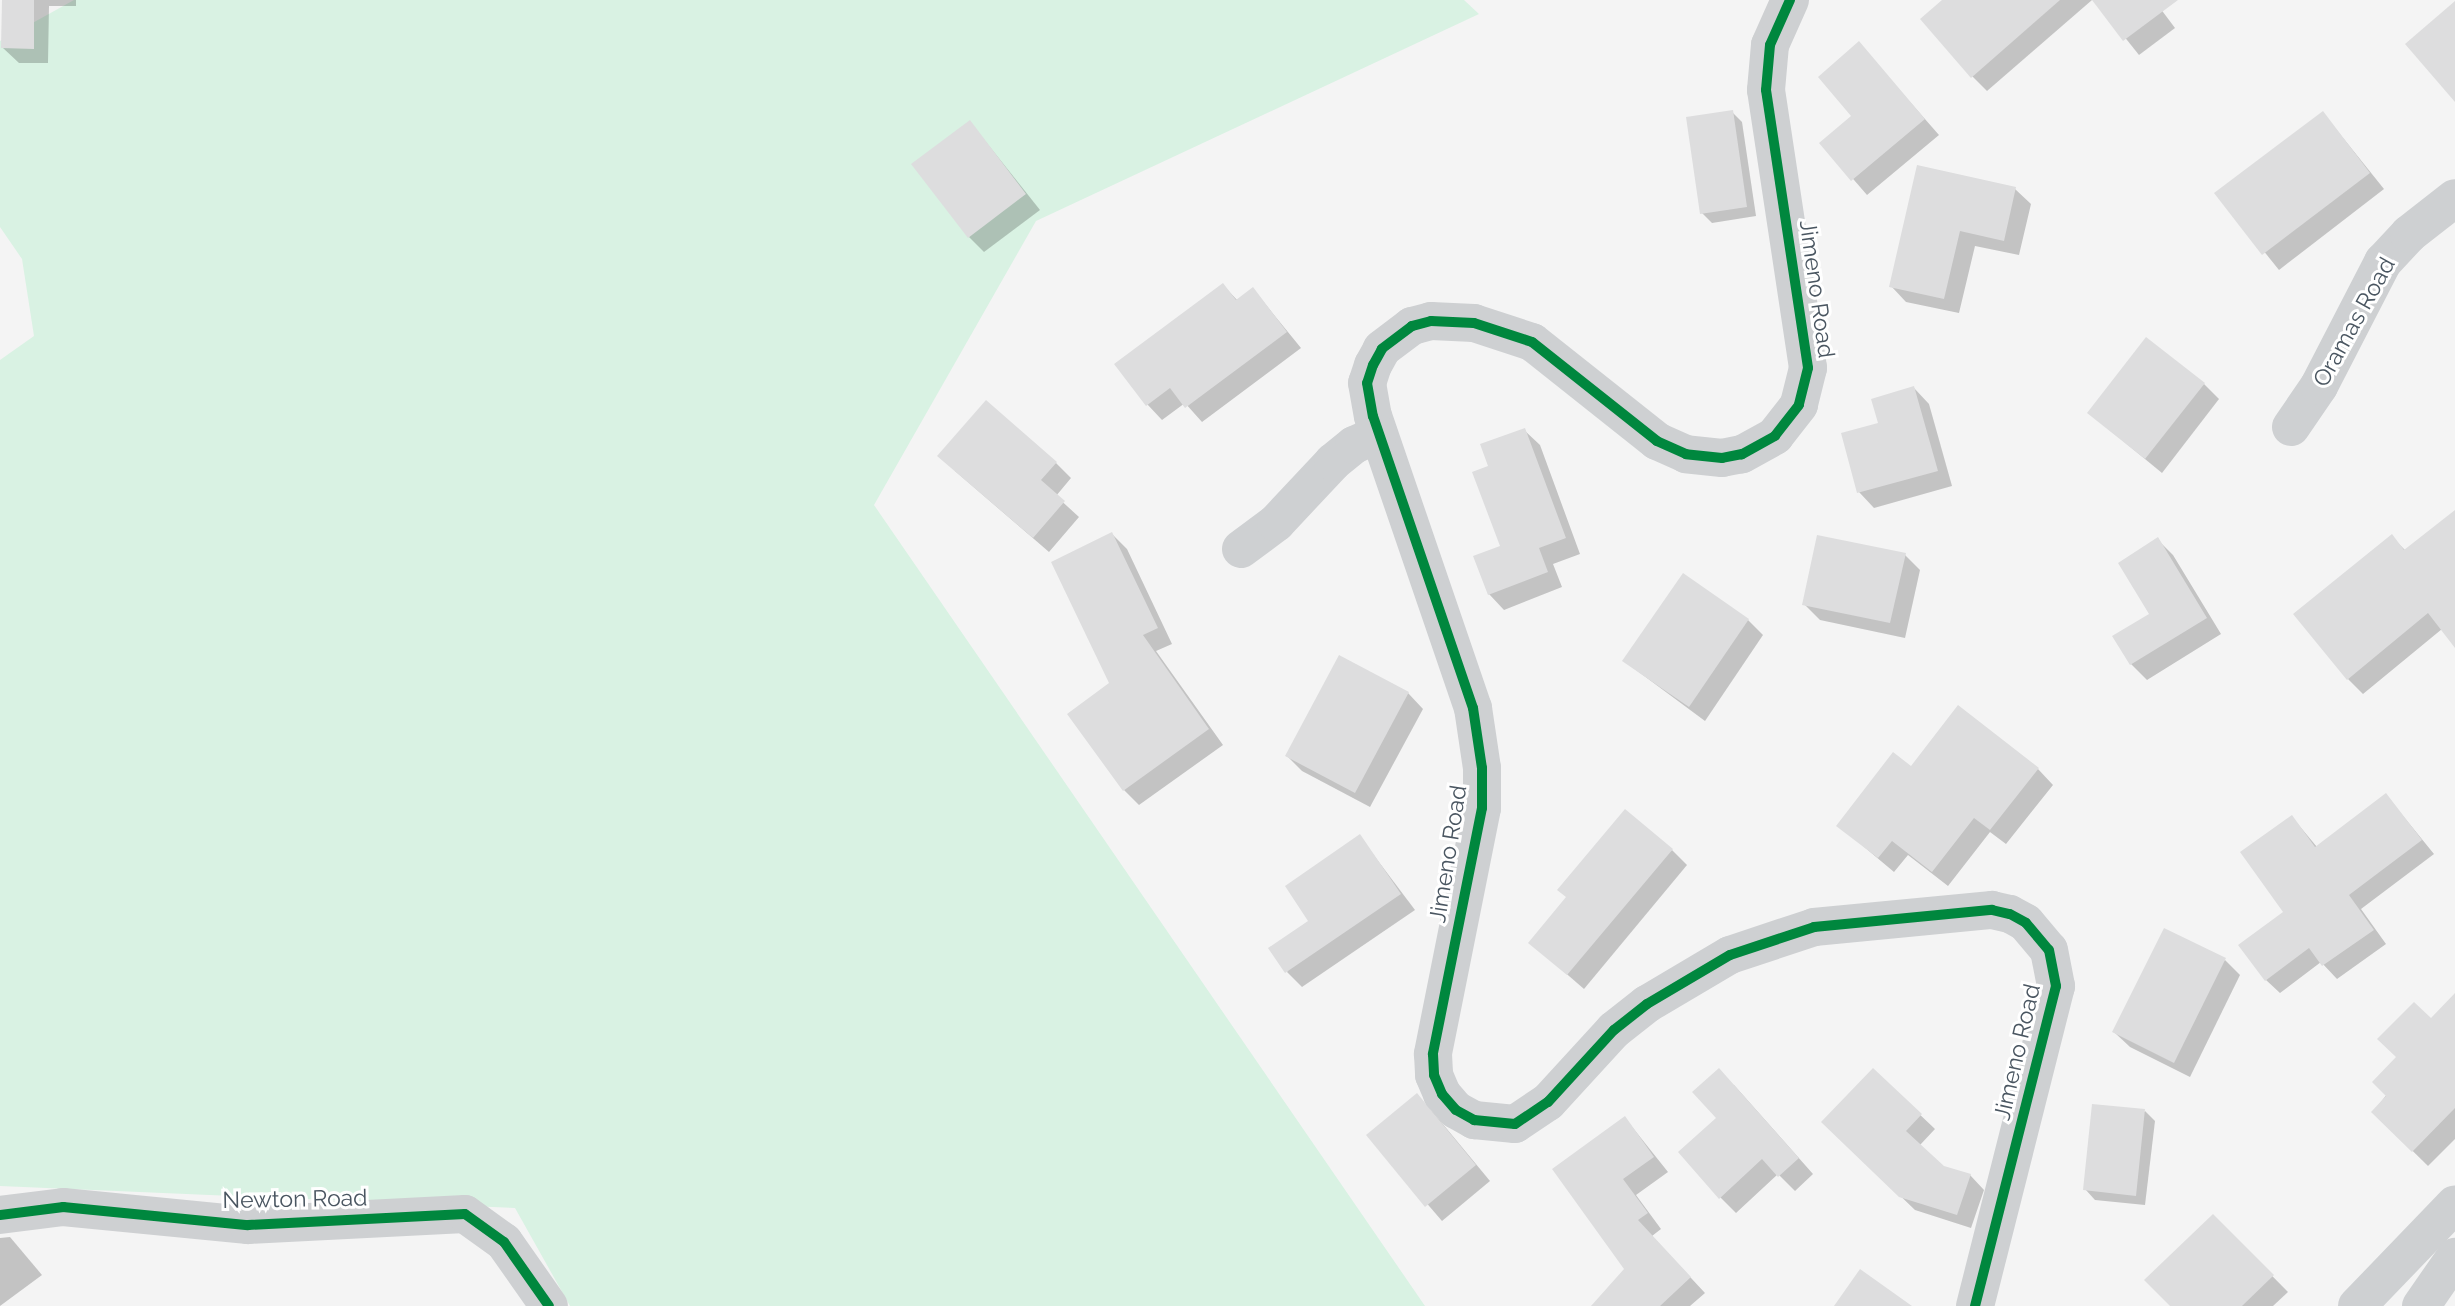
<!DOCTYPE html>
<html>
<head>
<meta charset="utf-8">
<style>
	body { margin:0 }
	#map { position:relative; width:2455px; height:1306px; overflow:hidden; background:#f4f4f4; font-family:Raleway,sans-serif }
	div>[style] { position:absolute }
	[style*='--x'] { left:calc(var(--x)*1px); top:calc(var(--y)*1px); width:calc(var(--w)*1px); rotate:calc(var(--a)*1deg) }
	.green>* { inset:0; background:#d9f2e3 }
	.shadow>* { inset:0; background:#0003 }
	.building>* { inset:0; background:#ddddde }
	.minor>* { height:38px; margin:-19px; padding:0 19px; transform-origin:19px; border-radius:19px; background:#ced0d2 }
	.tertiary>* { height:38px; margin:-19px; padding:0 19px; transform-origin:19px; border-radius:19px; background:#ced0d2 }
	.cycleway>* { height:10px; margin:-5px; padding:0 5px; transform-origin:5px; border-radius:5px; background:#00873e }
	span { translate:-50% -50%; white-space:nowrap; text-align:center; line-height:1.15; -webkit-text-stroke:6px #fff; paint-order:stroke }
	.street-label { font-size:23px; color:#4a5661 }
</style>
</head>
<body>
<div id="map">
	<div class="green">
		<div style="clip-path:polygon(74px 0,1464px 0,1479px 14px,1036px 221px,874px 505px,1425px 1306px,570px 1306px,515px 1208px,0 1186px,0 360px,34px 336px,22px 259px,0 227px,0 41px)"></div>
	</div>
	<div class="shadow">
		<div style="clip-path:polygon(4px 0,76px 0,76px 6px,49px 6px,48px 63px,19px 63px,3px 48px)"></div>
		<div style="clip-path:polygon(1944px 0,2092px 0,1987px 91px,1972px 76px)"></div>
		<div style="clip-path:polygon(2095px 0,2154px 0,2175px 28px,2139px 55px)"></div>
		<div style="clip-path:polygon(1859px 44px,1939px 135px,1867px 195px,1822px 143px,1854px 116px)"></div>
		<div style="clip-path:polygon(1732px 112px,1742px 122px,1756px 216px,1712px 223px,1702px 213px)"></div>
		<div style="clip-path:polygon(2323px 113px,2384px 189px,2279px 270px,2217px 193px)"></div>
		<div style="clip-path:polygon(970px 122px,1040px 210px,984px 252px,969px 237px)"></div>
		<div style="clip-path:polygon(1918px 167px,2015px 189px,2031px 204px,2019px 255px,1975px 246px,1959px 313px,1906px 302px,1891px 286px)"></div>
		<div style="clip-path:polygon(1223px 285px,1238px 301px,1253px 289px,1301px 348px,1202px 422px,1185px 403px,1162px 420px,1147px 404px)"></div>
		<div style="clip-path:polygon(2204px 384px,2219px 399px,2162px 473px,2089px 413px)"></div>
		<div style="clip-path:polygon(1914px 388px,1929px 404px,1952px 486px,1874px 508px,1859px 492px,1880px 424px)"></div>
		<div style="clip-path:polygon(1524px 430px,1540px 445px,1580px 554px,1553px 564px,1562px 587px,1504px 610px,1489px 594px,1502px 547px,1490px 467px)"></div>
		<div style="clip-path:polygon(1056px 463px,1071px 478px,1056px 496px,1079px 517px,1049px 552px,955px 471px)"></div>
		<div style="clip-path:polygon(2455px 512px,2455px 646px,2442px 629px,2363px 694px,2348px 679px,2392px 537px,2406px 551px)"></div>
		<div style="clip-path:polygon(1112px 534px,1127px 549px,1172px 644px,1156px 651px,1223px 745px,1139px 805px,1124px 790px,1111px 684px)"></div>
		<div style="clip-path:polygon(2158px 540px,2173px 555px,2221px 634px,2147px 680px,2131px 664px,2151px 614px)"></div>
		<div style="clip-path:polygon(1905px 555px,1920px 570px,1905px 638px,1820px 620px,1804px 604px)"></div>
		<div style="clip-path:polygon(1748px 620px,1763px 635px,1705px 721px,1624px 661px)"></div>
		<div style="clip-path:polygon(1408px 693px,1423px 709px,1370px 807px,1302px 771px,1287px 756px)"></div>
		<div style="clip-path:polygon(1911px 769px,2038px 769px,2053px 785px,2006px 844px,1990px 832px,1948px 886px,1908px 855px,1894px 872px,1838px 825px)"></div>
		<div style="clip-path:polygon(2386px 795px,2434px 854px,2361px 909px,2386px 944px,2337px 979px,2321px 962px,2280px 993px,2266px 980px,2285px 912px,2292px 817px,2317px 847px)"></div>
		<div style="clip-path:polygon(1360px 837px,1415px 910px,1302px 987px,1287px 972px)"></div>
		<div style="clip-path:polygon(1672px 850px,1687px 865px,1584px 989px,1531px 943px)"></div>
		<div style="clip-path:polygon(2225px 960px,2240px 975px,2190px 1077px,2130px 1047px,2114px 1032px)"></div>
		<div style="clip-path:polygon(2455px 1008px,2455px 1139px,2428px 1166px,2373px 1112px)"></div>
		<div style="clip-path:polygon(1873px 1070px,1935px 1129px,1920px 1145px,1943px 1167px,1970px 1175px,1984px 1190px,1971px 1228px,1915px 1210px,1838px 1136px)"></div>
		<div style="clip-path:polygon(1734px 1085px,1813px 1174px,1795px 1191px,1778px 1174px,1736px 1213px,1720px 1197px,1718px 1118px)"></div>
		<div style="clip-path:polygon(1432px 1111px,1490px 1181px,1442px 1221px,1368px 1135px)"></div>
		<div style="clip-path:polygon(2145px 1111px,2155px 1121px,2145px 1205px,2095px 1200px,2085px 1189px)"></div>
		<div style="clip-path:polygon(1625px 1118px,1668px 1172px,1636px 1195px,1661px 1229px,1652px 1236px,1705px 1293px,1690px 1306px,1593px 1306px,1627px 1269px,1554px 1170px)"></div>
		<div style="clip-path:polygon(2213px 1216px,2288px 1292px,2273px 1306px,2172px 1306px)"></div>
		<div style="clip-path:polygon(10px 1237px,42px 1275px,0 1306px,0 1238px)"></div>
	</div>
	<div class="building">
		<div style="clip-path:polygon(2px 0,34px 0,34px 49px,1px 48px)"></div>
		<div style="clip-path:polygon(1942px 0,2060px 0,1971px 78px,1920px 19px)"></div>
		<div style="clip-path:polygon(2092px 0,2178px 0,2123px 41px)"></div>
		<div style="clip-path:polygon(2455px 1px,2455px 102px,2405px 44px)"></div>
		<div style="clip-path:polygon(1859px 41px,1925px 119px,1851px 181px,1819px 143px,1851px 116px,1818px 77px)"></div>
		<div style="clip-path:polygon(1733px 110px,1747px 207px,1700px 214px,1686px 117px)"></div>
		<div style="clip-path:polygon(2323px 111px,2370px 173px,2262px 255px,2214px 193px)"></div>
		<div style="clip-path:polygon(970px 120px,1026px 194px,968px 238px,911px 164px)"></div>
		<div style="clip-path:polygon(1917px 165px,2016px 187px,2004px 241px,1960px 231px,1944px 299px,1889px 287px)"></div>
		<div style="clip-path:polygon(1223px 283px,1236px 300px,1253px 287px,1287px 332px,1185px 408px,1170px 388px,1146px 406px,1114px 364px)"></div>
		<div style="clip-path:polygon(2146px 337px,2205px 383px,2145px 459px,2087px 413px)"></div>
		<div style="clip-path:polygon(1914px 386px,1938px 471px,1857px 493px,1841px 433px,1878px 423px,1871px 399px)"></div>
		<div style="clip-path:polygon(986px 400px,1057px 462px,1041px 480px,1065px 501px,1033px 538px,937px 456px)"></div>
		<div style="clip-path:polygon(1525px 428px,1566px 538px,1539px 548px,1548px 572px,1488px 595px,1473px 556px,1500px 546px,1472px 472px,1488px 466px,1480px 444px)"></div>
		<div style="clip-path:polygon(2455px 510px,2455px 648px,2428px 613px,2347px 680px,2293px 614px,2392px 534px,2404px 550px)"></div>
		<div style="clip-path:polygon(1112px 532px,1158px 628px,1143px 635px,1209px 729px,1123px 791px,1067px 714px,1109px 683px,1051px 562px)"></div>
		<div style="clip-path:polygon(1817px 535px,1906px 553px,1890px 623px,1802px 605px)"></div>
		<div style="clip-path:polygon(2158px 537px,2207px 618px,2130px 665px,2112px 636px,2149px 614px,2118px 563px)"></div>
		<div style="clip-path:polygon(1683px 573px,1749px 619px,1689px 707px,1622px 661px)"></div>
		<div style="clip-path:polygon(1339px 655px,1409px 692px,1355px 793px,1285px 756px)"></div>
		<div style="clip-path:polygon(1958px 705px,2039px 768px,1990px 830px,1974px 818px,1932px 872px,1892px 841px,1878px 858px,1836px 826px,1893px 752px,1911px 766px)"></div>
		<div style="clip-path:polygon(2386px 793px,2422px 840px,2349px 895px,2374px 930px,2322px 966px,2309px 948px,2265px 981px,2238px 945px,2283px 912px,2240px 852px,2292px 815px,2315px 847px)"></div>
		<div style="clip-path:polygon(1625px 809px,1673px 849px,1567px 975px,1528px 943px,1566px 897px,1557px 890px)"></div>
		<div style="clip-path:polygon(1360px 834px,1401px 894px,1285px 973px,1268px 948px,1308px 921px,1285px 886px)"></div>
		<div style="clip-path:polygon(2164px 928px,2226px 958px,2174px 1063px,2112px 1032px)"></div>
		<div style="clip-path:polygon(2455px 993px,2455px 1108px,2412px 1152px,2371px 1112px,2386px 1096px,2372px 1082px,2396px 1057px,2377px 1039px,2414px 1002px,2431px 1018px)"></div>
		<div style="clip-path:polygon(1719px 1068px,1799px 1158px,1778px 1177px,1762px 1159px,1719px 1199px,1678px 1152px,1716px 1118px,1692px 1092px)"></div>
		<div style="clip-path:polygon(1873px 1068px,1922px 1114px,1906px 1131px,1944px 1166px,1971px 1174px,1957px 1215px,1899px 1197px,1821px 1122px)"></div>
		<div style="clip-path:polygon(1417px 1093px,1476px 1165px,1425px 1207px,1366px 1135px)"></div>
		<div style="clip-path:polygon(2092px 1104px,2145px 1109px,2136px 1196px,2083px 1190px)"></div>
		<div style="clip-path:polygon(1625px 1116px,1654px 1157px,1623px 1179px,1648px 1213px,1638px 1220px,1691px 1277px,1660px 1306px,1591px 1306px,1624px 1269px,1552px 1169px)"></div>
		<div style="clip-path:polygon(2213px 1214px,2274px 1275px,2242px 1306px,2170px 1306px,2144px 1280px)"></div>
		<div style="clip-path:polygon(1860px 1269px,1912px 1306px,1834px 1306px)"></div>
	</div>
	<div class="minor">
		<div style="--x:1790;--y:0;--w:49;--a:114"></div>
		<div style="--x:1770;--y:45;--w:45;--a:95.1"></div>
		<div style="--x:1766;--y:90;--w:281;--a:81.4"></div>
		<div style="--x:1808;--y:368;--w:38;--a:104"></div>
		<div style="--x:1799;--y:405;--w:39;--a:128"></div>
		<div style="--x:1775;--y:436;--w:38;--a:151"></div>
		<div style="--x:1742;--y:454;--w:20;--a:169"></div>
		<div style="--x:1722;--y:458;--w:36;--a:-174"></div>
		<div style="--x:1686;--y:454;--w:32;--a:-156"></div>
		<div style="--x:1657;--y:441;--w:159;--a:-141.6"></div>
		<div style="--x:1532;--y:342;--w:61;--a:-161.9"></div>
		<div style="--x:1474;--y:323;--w:43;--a:-177.3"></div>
		<div style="--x:1431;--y:321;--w:20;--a:165"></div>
		<div style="--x:1412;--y:326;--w:38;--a:143"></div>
		<div style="--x:1382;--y:349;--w:18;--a:119"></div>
		<div style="--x:1373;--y:365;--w:19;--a:108"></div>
		<div style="--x:1367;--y:383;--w:34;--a:80"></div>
		<div style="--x:1373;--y:416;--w:309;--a:71.1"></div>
		<div style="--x:1473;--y:708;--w:61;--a:81.5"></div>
		<div style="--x:1482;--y:768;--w:40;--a:90"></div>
		<div style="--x:1482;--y:808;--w:251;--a:101.3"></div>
		<div style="--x:1433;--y:1054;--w:21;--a:87"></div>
		<div style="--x:1434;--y:1075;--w:21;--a:67"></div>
		<div style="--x:1442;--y:1094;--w:21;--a:49"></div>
		<div style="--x:1456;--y:1110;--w:21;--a:29"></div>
		<div style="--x:1474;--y:1120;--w:41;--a:5.6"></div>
		<div style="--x:1515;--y:1124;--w:40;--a:-34"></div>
		<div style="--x:1548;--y:1102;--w:98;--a:-47.5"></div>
		<div style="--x:1614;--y:1030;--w:42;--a:-38.2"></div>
		<div style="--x:1647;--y:1004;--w:96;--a:-30.6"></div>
		<div style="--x:1730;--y:955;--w:89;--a:-18.4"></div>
		<div style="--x:1814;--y:927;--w:179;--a:-5.5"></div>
		<div style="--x:1992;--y:910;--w:18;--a:13"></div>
		<div style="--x:2010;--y:914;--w:18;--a:29"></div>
		<div style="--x:2026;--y:923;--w:35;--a:50"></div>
		<div style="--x:2049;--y:950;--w:37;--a:79"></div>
		<div style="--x:2056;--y:986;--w:330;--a:104.2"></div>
		<div style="--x:2291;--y:427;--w:50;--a:-55.7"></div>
		<div style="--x:2319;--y:386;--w:140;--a:-62.7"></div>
		<div style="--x:2383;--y:262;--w:38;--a:-47"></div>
		<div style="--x:2409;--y:234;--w:58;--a:-38"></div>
		<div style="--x:1241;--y:549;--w:44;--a:-36.6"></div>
		<div style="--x:1276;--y:523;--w:83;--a:-46.9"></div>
		<div style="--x:1333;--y:462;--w:27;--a:-39"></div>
		<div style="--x:1354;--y:445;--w:27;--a:-24"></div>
		<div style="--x:0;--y:1215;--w:64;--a:-7.2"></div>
		<div style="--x:63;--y:1207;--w:186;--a:5.6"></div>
		<div style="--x:248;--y:1225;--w:217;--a:-2.9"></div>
		<div style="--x:465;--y:1214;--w:48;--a:35.7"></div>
		<div style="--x:504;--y:1242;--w:78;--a:54.9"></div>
	</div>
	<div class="tertiary">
		<div style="--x:2357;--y:1306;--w:141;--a:-46.1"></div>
		<div style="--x:2421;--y:1306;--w:60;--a:-55.2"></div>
	</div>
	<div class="cycleway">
		<div style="--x:1790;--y:0;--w:49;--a:114"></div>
		<div style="--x:1770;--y:45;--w:45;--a:95.1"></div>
		<div style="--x:1766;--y:90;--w:281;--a:81.4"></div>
		<div style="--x:1808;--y:368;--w:38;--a:104"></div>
		<div style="--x:1799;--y:405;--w:39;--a:128"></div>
		<div style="--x:1775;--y:436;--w:38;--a:151"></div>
		<div style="--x:1742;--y:454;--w:20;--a:169"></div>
		<div style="--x:1722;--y:458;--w:36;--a:-174"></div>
		<div style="--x:1686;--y:454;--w:32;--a:-156"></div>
		<div style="--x:1657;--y:441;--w:159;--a:-141.6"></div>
		<div style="--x:1532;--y:342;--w:61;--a:-161.9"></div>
		<div style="--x:1474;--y:323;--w:43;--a:-177.3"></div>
		<div style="--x:1431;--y:321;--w:20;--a:165"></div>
		<div style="--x:1412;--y:326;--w:38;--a:143"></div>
		<div style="--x:1382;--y:349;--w:18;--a:119"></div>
		<div style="--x:1373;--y:365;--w:19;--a:108"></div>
		<div style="--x:1367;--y:383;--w:34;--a:80"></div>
		<div style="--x:1373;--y:416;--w:309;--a:71.1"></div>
		<div style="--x:1473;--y:708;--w:61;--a:81.5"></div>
		<div style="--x:1482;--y:768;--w:40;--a:90"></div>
		<div style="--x:1482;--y:808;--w:251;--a:101.3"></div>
		<div style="--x:1433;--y:1054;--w:21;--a:87"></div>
		<div style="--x:1434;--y:1075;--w:21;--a:67"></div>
		<div style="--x:1442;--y:1094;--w:21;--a:49"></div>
		<div style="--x:1456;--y:1110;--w:21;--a:29"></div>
		<div style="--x:1474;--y:1120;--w:41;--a:5.6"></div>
		<div style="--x:1515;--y:1124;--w:40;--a:-34"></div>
		<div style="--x:1548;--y:1102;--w:98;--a:-47.5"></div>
		<div style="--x:1614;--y:1030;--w:42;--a:-38.2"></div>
		<div style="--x:1647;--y:1004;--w:96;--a:-30.6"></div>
		<div style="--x:1730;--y:955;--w:89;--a:-18.4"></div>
		<div style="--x:1814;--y:927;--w:179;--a:-5.5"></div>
		<div style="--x:1992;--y:910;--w:18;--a:13"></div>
		<div style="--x:2010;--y:914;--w:18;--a:29"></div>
		<div style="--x:2026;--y:923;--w:35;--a:50"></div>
		<div style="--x:2049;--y:950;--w:37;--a:79"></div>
		<div style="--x:2056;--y:986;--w:330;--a:104.2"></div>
		<div style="--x:0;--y:1215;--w:64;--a:-7.2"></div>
		<div style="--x:63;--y:1207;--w:186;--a:5.6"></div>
		<div style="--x:248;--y:1225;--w:217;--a:-2.9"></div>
		<div style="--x:465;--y:1214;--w:48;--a:35.7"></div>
		<div style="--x:504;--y:1242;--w:78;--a:54.9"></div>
	</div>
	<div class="street-label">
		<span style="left:1817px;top:289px;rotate:82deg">Jimeno Road</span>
		<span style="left:2354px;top:322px;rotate:-61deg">Oramas Road</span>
		<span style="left:1448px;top:854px;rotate:-81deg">Jimeno Road</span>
		<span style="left:2017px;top:1052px;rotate:-77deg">Jimeno Road</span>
		<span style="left:295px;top:1199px;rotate:-1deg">Newton Road</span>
	</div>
</div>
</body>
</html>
